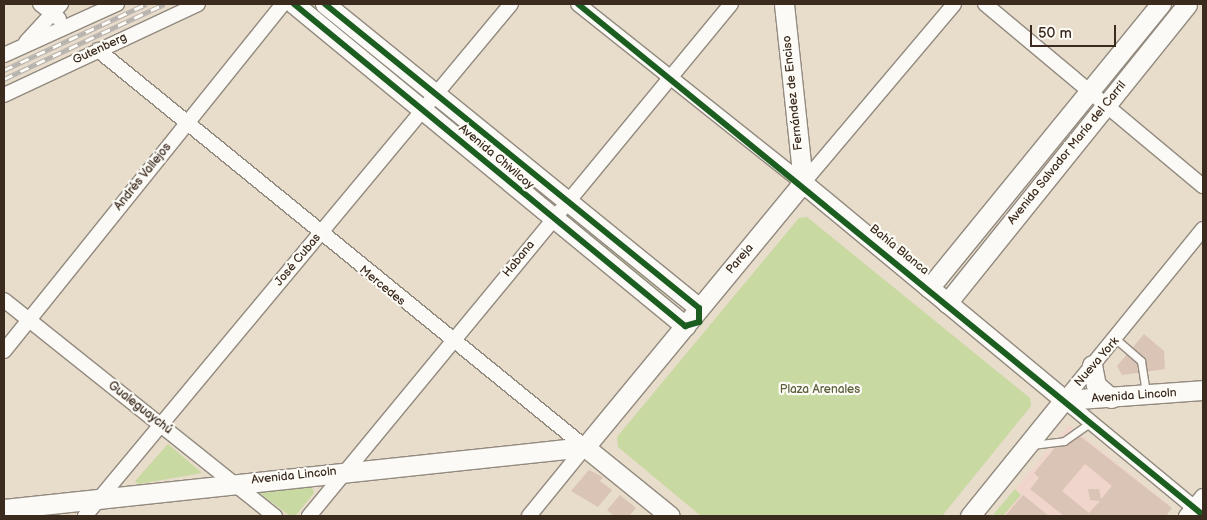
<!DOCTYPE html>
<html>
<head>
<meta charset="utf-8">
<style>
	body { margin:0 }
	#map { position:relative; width:1207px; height:520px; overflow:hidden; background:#e8dccb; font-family:"Balsamiq Sans",sans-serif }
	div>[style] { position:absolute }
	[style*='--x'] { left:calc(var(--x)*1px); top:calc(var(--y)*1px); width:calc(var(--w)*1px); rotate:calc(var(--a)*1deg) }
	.built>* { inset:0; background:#f0d5cc }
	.green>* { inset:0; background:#c8d9a2 }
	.building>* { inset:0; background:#dac4b6 }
	.roads { filter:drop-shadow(1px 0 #928a7f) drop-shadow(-1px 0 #928a7f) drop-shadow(0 1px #928a7f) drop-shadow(0 -1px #928a7f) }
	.lane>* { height:7px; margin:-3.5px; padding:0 3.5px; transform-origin:3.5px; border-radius:3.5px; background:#fcfaf7 }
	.street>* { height:14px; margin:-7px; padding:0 7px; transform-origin:7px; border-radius:7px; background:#fcfaf7 }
	.secondary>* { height:19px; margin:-9.5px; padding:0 9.5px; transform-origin:9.5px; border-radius:9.5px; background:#fcfaf7 }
	.rail>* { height:5px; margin-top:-2.5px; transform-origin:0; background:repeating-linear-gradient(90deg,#fdfcf7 0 9px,#b6b2ae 0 18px); box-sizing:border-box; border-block:1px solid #b6b2ae }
	.cycleway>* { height:6px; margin:-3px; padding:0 3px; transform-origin:3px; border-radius:3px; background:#1b5e20 }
	span { translate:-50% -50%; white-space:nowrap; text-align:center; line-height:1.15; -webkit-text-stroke:4.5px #fdfcf7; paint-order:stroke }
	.street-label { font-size:12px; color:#3b2a1e }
	.park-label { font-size:12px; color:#5e5e3c }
	.frame { position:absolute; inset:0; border:5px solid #3b2a1e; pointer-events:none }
	.scale { position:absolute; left:1030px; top:25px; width:86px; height:22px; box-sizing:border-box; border:2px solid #3b2a1e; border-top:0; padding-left:6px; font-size:15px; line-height:18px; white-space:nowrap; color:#3b2a1e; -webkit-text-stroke:4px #fdfcf7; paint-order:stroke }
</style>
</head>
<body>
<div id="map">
	<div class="built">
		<div style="clip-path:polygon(1069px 425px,1169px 505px,1166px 516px,992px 516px)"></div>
	</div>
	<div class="green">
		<div style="clip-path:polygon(313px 4px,317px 5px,410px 85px,311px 7px)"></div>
		<div style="clip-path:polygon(447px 114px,538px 187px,538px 191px,444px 116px)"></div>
		<div style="clip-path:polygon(807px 217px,1030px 398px,1031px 406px,942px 516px,701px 516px,618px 447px,617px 437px,799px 218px)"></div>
		<div style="clip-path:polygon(582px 223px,673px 296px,672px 300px,580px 229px)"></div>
		<div style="clip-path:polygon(168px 444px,202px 473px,139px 484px,135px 481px)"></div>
		<div style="clip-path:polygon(311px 485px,314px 493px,296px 515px,290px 516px,257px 491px)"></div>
		<div style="clip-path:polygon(1015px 489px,1021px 495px,1003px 516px,992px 516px)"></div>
	</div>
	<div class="building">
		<div style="clip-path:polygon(1144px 334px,1164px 351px,1165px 369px,1122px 375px,1117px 366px)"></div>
		<div style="clip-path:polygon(evenodd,1076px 433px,1172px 508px,1166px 516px,1064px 516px,1030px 489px,1039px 478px,1034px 473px,1063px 438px,1068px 443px,1076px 433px,1085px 464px,1112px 486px,1101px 499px,1099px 489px,1088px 489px,1090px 500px,1100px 501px,1089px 513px,1062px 491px,1085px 464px)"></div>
		<div style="clip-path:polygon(589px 470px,603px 477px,600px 481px,612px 490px,598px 507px,571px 491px)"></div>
		<div style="clip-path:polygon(620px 495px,636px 508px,629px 516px,614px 516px,607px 510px)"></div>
		<div style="clip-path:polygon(1023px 495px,1049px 516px,1005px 516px)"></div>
	</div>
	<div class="roads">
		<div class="lane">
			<div style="--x:1117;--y:340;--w:32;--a:41"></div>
			<div style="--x:1141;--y:361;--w:31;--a:81"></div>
			<div style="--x:1032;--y:445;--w:32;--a:-7"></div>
			<div style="--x:1064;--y:441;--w:32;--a:-35"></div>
		</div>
		<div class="street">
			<div style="--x:40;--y:4;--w:24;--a:38"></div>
			<div style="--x:578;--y:4;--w:288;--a:38.5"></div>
			<div style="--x:803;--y:183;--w:234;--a:-49.8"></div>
			<div style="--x:985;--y:4;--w:284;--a:39.9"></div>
			<div style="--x:26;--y:42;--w:52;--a:-47.4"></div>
			<div style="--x:98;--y:50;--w:628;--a:39.19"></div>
			<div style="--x:585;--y:447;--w:89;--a:129.1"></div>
			<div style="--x:4;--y:55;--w:124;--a:-24.3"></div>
			<div style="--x:4;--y:95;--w:214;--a:-25.1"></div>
			<div style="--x:1203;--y:229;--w:220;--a:129.1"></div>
			<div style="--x:1064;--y:400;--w:180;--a:39.6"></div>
			<div style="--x:4;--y:300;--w:347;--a:38.6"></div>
			<div style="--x:4;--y:351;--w:445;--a:-51.2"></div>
			<div style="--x:85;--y:516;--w:666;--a:-50.24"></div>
			<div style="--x:309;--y:516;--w:663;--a:-50.5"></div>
			<div style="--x:1186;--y:516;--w:26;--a:-50"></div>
		</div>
		<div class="secondary">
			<div style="--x:294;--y:4;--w:507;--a:39.47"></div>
			<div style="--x:325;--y:4;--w:482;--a:39.1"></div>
			<div style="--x:784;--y:4;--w:180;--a:83.9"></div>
			<div style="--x:803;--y:183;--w:339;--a:39.7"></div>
			<div style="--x:929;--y:288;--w:367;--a:-50.8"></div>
			<div style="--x:947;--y:303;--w:383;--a:-51.2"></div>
			<div style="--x:1092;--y:365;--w:20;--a:79"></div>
			<div style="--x:1096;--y:385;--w:20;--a:41"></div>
			<div style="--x:1064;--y:400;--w:139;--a:-4.1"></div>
			<div style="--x:585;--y:447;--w:342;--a:-50.5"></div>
			<div style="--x:585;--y:447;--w:109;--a:39.1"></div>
			<div style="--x:4;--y:509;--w:584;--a:-6.09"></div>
			<div style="--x:970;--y:516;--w:149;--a:-51"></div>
		</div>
	</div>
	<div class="rail">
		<div style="--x:4;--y:70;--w:157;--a:-24.9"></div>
		<div style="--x:4;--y:79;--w:177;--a:-25.1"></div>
	</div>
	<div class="cycleway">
		<div style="--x:294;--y:4;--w:507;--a:39.47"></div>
		<div style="--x:685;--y:326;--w:15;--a:-16"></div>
		<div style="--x:699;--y:322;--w:14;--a:-90"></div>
		<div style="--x:699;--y:308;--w:482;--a:-140.9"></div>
		<div style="--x:578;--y:4;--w:807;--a:39.27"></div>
	</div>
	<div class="street-label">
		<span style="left:100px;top:49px;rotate:-25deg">Gutenberg</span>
		<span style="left:793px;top:93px;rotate:-96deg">Fernández de Enciso</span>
		<span style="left:1067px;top:153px;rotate:-51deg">Avenida Salvador María del Carril</span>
		<span style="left:496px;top:157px;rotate:40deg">Avenida Chivilcoy</span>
		<span style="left:143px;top:177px;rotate:-51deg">Andrés Vallejos</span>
		<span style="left:899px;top:250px;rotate:39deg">Bahía Blanca</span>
		<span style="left:519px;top:259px;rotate:-51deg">Habana</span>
		<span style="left:740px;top:259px;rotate:-50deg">Pareja</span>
		<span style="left:298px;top:260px;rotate:-50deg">José Cubas</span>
		<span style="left:382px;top:286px;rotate:39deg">Mercedes</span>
		<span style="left:1097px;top:362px;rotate:-49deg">Nueva York</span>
		<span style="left:1134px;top:396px;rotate:-4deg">Avenida Lincoln</span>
		<span style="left:140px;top:408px;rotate:38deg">Gualeguaychú</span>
		<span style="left:294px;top:476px;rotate:-6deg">Avenida Lincoln</span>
	</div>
	<div class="park-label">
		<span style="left:820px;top:390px">Plaza Arenales</span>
	</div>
	<div class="frame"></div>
	<div class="scale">50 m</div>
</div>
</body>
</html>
